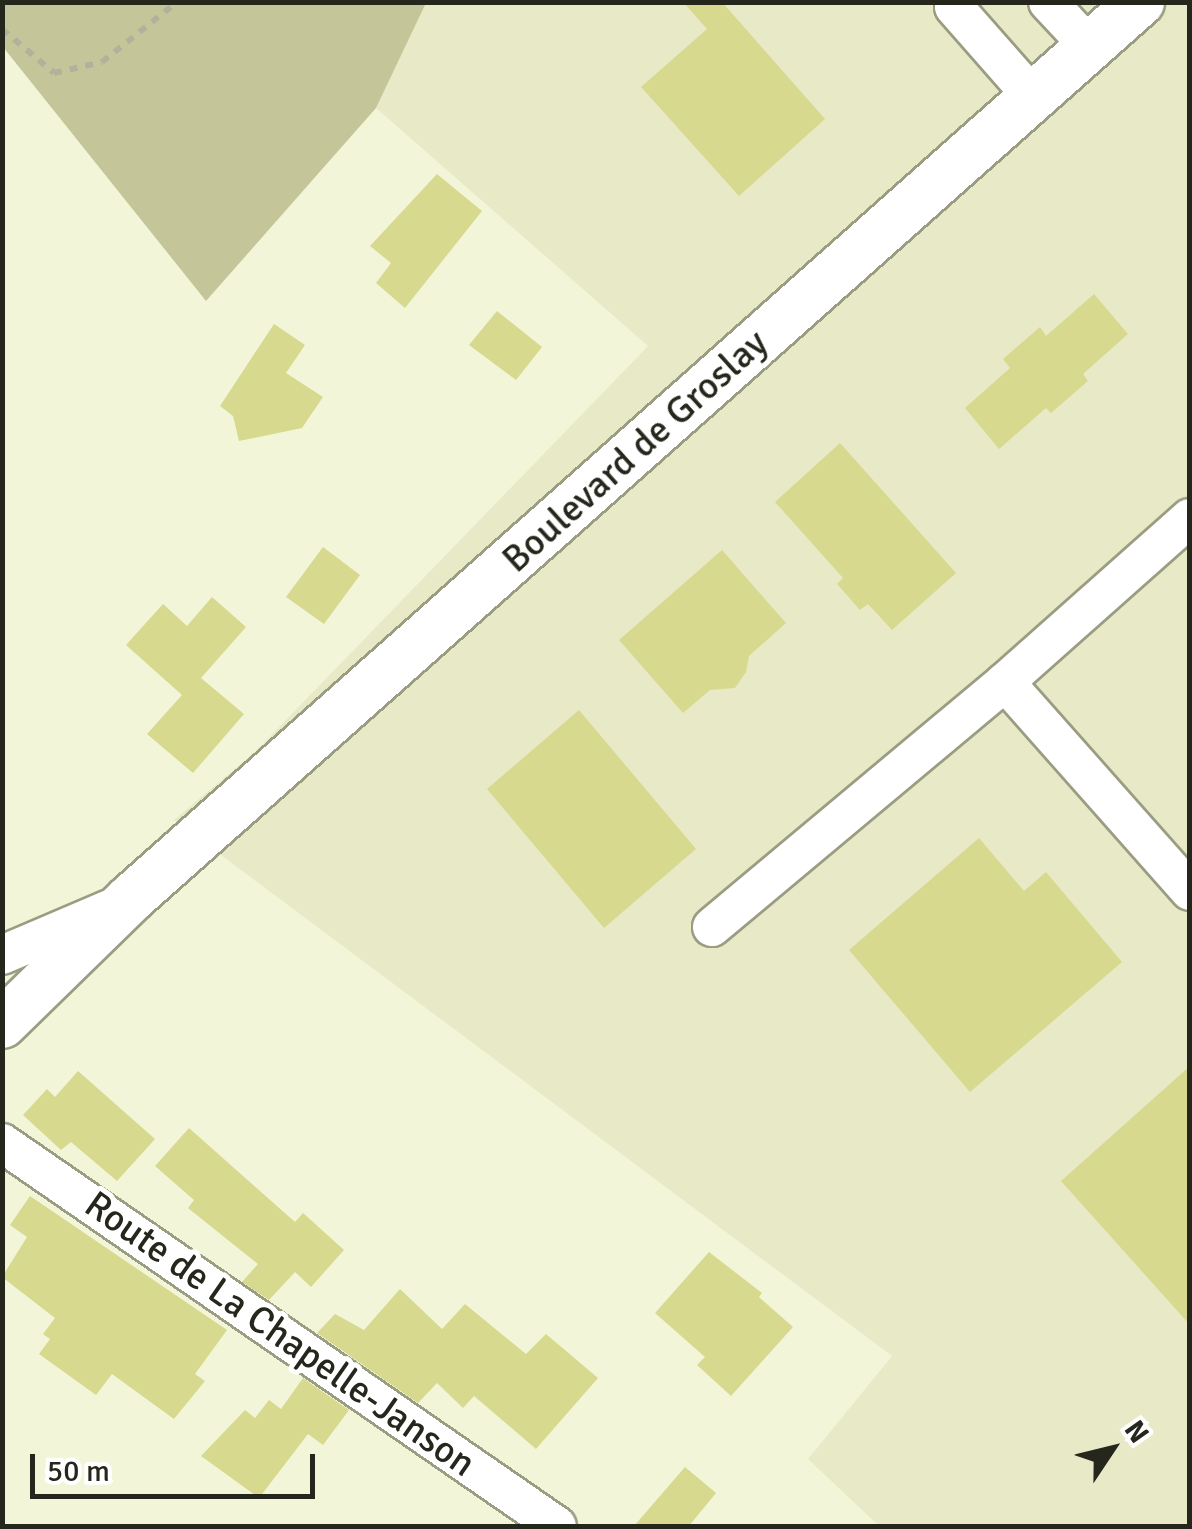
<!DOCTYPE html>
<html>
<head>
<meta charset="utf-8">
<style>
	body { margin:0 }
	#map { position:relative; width:1192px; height:1529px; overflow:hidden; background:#f3f5d9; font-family:Signika,sans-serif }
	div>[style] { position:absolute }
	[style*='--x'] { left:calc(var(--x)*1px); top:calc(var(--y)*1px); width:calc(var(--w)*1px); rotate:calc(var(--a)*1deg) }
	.built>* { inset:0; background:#e8eac7 }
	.green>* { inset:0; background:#c4c699 }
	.building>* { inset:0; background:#d7d98e }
	.path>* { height:6px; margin-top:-3px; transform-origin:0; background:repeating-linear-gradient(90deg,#b0b29c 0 8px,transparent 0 16px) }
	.roads { filter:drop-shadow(2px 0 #9b9d83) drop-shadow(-2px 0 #9b9d83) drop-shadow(0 2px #9b9d83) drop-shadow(0 -2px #9b9d83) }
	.minor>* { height:38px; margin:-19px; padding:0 19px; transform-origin:19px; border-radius:19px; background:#fff }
	.major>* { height:48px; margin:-24px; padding:0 24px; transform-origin:24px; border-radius:24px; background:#fff }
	span { translate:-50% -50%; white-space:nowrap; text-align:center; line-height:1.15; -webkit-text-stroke:10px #fff; paint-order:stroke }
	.street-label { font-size:38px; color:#25261c }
	.frame { position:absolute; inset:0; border:5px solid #25261c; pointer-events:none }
	.north { position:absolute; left:1062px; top:1399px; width:100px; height:100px; -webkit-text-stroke:8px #fff; paint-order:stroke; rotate:55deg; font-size:28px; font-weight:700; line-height:40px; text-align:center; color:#25261c }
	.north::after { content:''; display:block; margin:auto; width:35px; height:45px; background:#25261c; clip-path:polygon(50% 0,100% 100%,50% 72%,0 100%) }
	.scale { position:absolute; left:30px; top:1454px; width:285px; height:45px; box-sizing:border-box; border:5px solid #25261c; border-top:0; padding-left:12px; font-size:30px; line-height:35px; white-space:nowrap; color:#25261c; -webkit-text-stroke:8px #fff; paint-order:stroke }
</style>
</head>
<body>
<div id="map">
	<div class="built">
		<div style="clip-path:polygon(426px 3px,1189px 3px,1189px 1526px,879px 1526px,808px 1459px,892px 1356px,174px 820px,255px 752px,648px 346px,376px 108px)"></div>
	</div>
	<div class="green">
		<div style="clip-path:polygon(2px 3px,3px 2px,426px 3px,376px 108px,206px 301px,3px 47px)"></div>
	</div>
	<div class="building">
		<div style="clip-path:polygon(683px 2px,722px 2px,825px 119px,739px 196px,641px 87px,707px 29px)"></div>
		<div style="clip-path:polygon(437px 174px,482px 211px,405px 308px,376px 283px,391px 263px,370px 246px)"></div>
		<div style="clip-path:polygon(1094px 294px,1128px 334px,1083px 374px,1088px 381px,1051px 413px,1046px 408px,999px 449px,965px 408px,1010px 368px,1003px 359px,1040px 327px,1046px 336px)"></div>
		<div style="clip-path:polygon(497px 311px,542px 347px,516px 380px,469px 345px)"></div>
		<div style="clip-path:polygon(274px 324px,305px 345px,286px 373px,323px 397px,302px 428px,239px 441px,233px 416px,220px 406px)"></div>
		<div style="clip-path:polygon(840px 443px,956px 573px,892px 630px,868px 604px,860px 610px,837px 584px,843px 578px,775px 502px)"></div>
		<div style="clip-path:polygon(323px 547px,360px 575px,324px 624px,286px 597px)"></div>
		<div style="clip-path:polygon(722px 550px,786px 623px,749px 656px,746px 672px,735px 688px,710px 690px,683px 713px,619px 640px)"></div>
		<div style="clip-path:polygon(212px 597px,246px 627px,201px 678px,244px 714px,193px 773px,147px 734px,182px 695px,126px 645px,163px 604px,187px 626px)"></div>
		<div style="clip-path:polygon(579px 710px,696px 849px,604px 928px,487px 789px)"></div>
		<div style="clip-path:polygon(979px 838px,1024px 891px,1046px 872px,1122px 962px,970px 1092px,849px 950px)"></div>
		<div style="clip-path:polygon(1190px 1066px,1190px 1325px,1061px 1181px)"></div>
		<div style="clip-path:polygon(78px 1071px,155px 1139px,117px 1181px,71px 1142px,61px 1150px,23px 1115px,47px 1089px,55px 1097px)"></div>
		<div style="clip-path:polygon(189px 1128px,295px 1222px,303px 1213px,344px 1250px,311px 1287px,295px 1272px,269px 1300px,242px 1282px,258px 1264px,188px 1208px,194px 1200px,155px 1166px)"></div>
		<div style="clip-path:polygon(30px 1196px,227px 1330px,195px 1374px,205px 1381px,174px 1419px,112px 1374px,96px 1395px,39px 1354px,50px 1339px,43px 1334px,55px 1318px,2px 1277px,27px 1237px,10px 1225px)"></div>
		<div style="clip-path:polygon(709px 1252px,762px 1293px,759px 1297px,793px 1327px,731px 1396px,697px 1365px,705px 1357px,655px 1313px)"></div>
		<div style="clip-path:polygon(400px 1289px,442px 1329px,465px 1304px,526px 1354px,546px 1334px,598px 1378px,536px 1449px,474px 1396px,463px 1408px,437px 1383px,418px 1403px,317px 1333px,335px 1314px,364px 1330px)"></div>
		<div style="clip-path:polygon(303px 1378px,349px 1410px,323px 1445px,308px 1434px,259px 1498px,201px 1456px,245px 1410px,255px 1418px,269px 1400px,281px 1409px)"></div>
		<div style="clip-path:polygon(685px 1467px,716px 1493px,689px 1526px,634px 1526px)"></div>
	</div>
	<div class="path">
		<div style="--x:2;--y:29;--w:68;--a:40.2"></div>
		<div style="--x:54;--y:73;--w:49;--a:-12.9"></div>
		<div style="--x:102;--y:62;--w:96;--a:-38.7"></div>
	</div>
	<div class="roads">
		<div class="minor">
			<div style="--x:958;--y:2;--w:6;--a:129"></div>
			<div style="--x:954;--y:7;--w:120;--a:48.7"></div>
			<div style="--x:1048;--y:2;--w:62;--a:47"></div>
			<div style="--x:1005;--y:682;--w:279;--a:48.5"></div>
			<div style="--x:712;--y:927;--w:382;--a:-39.9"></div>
			<div style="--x:1005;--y:682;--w:247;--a:-41.6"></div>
			<div style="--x:2;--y:955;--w:117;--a:-23.1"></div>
			<div style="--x:2;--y:1143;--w:674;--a:34.61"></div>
		</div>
		<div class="major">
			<div style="--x:2;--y:1024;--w:179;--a:-44.3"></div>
			<div style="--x:130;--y:899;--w:1351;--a:-41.61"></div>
		</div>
	</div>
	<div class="street-label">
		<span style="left:635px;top:451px;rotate:-42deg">Boulevard de Groslay</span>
		<span style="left:280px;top:1334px;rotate:35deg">Route de La Chapelle-Janson</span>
	</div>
	<div class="frame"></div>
	<div class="north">N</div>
	<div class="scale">50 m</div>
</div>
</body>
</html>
